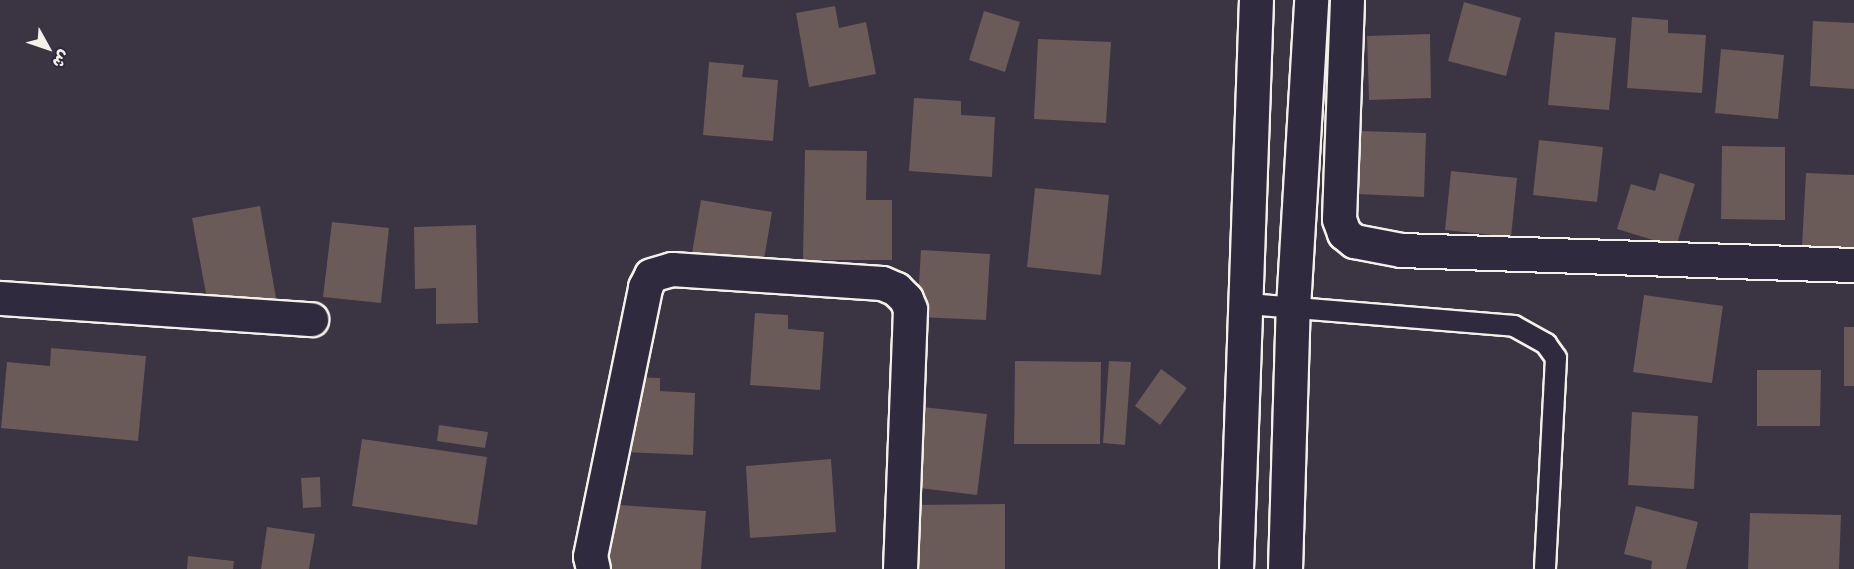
<!DOCTYPE html>
<html>
<head>
<meta charset="utf-8">
<style>
	body { margin:0 }
	#map { position:relative; width:1854px; height:569px; overflow:hidden; background:#3b3442; font-family:Mali,"Playpen Sans Arabic",sans-serif }
	div>[style] { position:absolute }
	[style*='--x'] { left:calc(var(--x)*1px); top:calc(var(--y)*1px); width:calc(var(--w)*1px); rotate:calc(var(--a)*1deg) }
	.building>* { inset:0; background:#6a5a58 }
	.roads { filter:drop-shadow(2px 0 #f4f1e8) drop-shadow(-2px 0 #f4f1e8) drop-shadow(0 2px #f4f1e8) drop-shadow(0 -2px #f4f1e8) }
	.service>* { height:20px; margin:-10px; padding:0 10px; transform-origin:10px; border-radius:10px; background:#2f2a3d }
	.minor>* { height:33px; margin:-16.5px; padding:0 16.5px; transform-origin:16.5px; border-radius:16.5px; background:#2f2a3d }
	span { translate:-50% -50%; white-space:nowrap; text-align:center; line-height:1.15; -webkit-text-stroke:4.5px #2f2a3d; paint-order:stroke }
	.north { position:absolute; left:18px; top:18px; width:60px; height:60px; -webkit-text-stroke:4px #2f2a3d; paint-order:stroke; rotate:130deg; font-size:16px; font-weight:700; line-height:24px; text-align:center; color:#f4f1e8 }
	.north::after { content:''; display:block; margin:auto; width:21px; height:27px; background:#f4f1e8; clip-path:polygon(50% 0,100% 100%,50% 72%,0 100%) }
</style>
</head>
<body>
<div id="map">
	<div class="building">
		<div style="clip-path:polygon(1464px 2px,1521px 18px,1506px 76px,1448px 61px)"></div>
		<div style="clip-path:polygon(835px 6px,839px 28px,866px 22px,876px 74px,809px 87px,796px 13px)"></div>
		<div style="clip-path:polygon(984px 11px,1020px 22px,1005px 72px,969px 60px)"></div>
		<div style="clip-path:polygon(1632px 17px,1668px 20px,1668px 33px,1706px 35px,1702px 93px,1627px 88px)"></div>
		<div style="clip-path:polygon(1813px 21px,1854px 23px,1854px 89px,1810px 86px)"></div>
		<div style="clip-path:polygon(1555px 32px,1616px 38px,1609px 110px,1548px 105px)"></div>
		<div style="clip-path:polygon(1430px 34px,1431px 98px,1369px 100px,1367px 36px)"></div>
		<div style="clip-path:polygon(1038px 39px,1111px 42px,1106px 123px,1034px 119px)"></div>
		<div style="clip-path:polygon(1721px 49px,1784px 55px,1778px 119px,1715px 113px)"></div>
		<div style="clip-path:polygon(709px 62px,744px 65px,742px 77px,778px 80px,773px 141px,703px 135px)"></div>
		<div style="clip-path:polygon(914px 98px,961px 101px,961px 115px,995px 117px,992px 177px,909px 171px)"></div>
		<div style="clip-path:polygon(1358px 131px,1426px 133px,1424px 197px,1356px 194px)"></div>
		<div style="clip-path:polygon(1539px 140px,1603px 147px,1597px 202px,1533px 195px)"></div>
		<div style="clip-path:polygon(1722px 146px,1785px 147px,1785px 220px,1721px 219px)"></div>
		<div style="clip-path:polygon(805px 150px,867px 151px,866px 200px,892px 200px,892px 260px,803px 260px)"></div>
		<div style="clip-path:polygon(1451px 171px,1517px 178px,1511px 237px,1445px 230px)"></div>
		<div style="clip-path:polygon(1660px 173px,1695px 184px,1676px 247px,1617px 229px,1631px 184px,1655px 191px)"></div>
		<div style="clip-path:polygon(1806px 173px,1854px 175px,1854px 248px,1802px 246px)"></div>
		<div style="clip-path:polygon(1035px 188px,1109px 195px,1101px 275px,1027px 267px)"></div>
		<div style="clip-path:polygon(701px 200px,772px 212px,761px 277px,690px 265px)"></div>
		<div style="clip-path:polygon(260px 206px,276px 298px,209px 310px,192px 218px)"></div>
		<div style="clip-path:polygon(332px 222px,389px 228px,381px 303px,323px 297px)"></div>
		<div style="clip-path:polygon(476px 225px,478px 323px,436px 324px,436px 288px,415px 289px,414px 227px)"></div>
		<div style="clip-path:polygon(921px 250px,990px 254px,986px 320px,917px 317px)"></div>
		<div style="clip-path:polygon(1644px 295px,1723px 306px,1712px 383px,1633px 372px)"></div>
		<div style="clip-path:polygon(755px 313px,788px 315px,788px 329px,824px 332px,820px 390px,750px 385px)"></div>
		<div style="clip-path:polygon(1844px 327px,1854px 327px,1854px 386px,1844px 386px)"></div>
		<div style="clip-path:polygon(51px 348px,146px 356px,138px 441px,1px 428px,7px 362px,50px 366px)"></div>
		<div style="clip-path:polygon(1015px 361px,1101px 362px,1100px 444px,1014px 444px)"></div>
		<div style="clip-path:polygon(1109px 361px,1131px 362px,1125px 445px,1103px 443px)"></div>
		<div style="clip-path:polygon(1161px 369px,1187px 388px,1160px 425px,1135px 406px)"></div>
		<div style="clip-path:polygon(1757px 370px,1821px 370px,1820px 426px,1757px 426px)"></div>
		<div style="clip-path:polygon(626px 377px,660px 378px,660px 391px,695px 393px,693px 455px,623px 452px)"></div>
		<div style="clip-path:polygon(913px 406px,987px 414px,977px 495px,903px 486px)"></div>
		<div style="clip-path:polygon(1632px 412px,1698px 416px,1694px 489px,1628px 485px)"></div>
		<div style="clip-path:polygon(439px 425px,488px 432px,485px 448px,437px 441px)"></div>
		<div style="clip-path:polygon(362px 439px,487px 457px,477px 525px,352px 506px)"></div>
		<div style="clip-path:polygon(831px 459px,836px 532px,750px 538px,746px 466px)"></div>
		<div style="clip-path:polygon(320px 477px,321px 507px,303px 508px,301px 478px)"></div>
		<div style="clip-path:polygon(605px 504px,706px 511px,701px 569px,600px 569px)"></div>
		<div style="clip-path:polygon(1005px 504px,1005px 569px,910px 569px,910px 505px)"></div>
		<div style="clip-path:polygon(1636px 506px,1698px 522px,1686px 569px,1651px 569px,1652px 561px,1624px 554px)"></div>
		<div style="clip-path:polygon(1750px 513px,1841px 515px,1839px 569px,1748px 569px)"></div>
		<div style="clip-path:polygon(267px 527px,315px 534px,309px 569px,261px 569px)"></div>
		<div style="clip-path:polygon(188px 556px,234px 561px,233px 569px,187px 569px)"></div>
	</div>
	<div class="roads">
		<div class="service">
			<div style="--x:1248;--y:304;--w:267;--a:4.7"></div>
			<div style="--x:1514;--y:326;--w:37;--a:29"></div>
			<div style="--x:1546;--y:344;--w:17;--a:54"></div>
			<div style="--x:1556;--y:358;--w:211;--a:93"></div>
		</div>
		<div class="minor">
			<div style="--x:1347;--y:0;--w:219;--a:92.1"></div>
			<div style="--x:1339;--y:219;--w:15;--a:70"></div>
			<div style="--x:1344;--y:233;--w:13;--a:39"></div>
			<div style="--x:1354;--y:241;--w:48;--a:10.8"></div>
			<div style="--x:1401;--y:250;--w:453;--a:1.9"></div>
			<div style="--x:0;--y:298;--w:312;--a:3.9"></div>
			<div style="--x:593;--y:569;--w:13;--a:-103"></div>
			<div style="--x:590;--y:556;--w:275;--a:-78.4"></div>
			<div style="--x:645;--y:287;--w:13;--a:-63"></div>
			<div style="--x:651;--y:275;--w:22;--a:-16"></div>
			<div style="--x:672;--y:269;--w:210;--a:3.8"></div>
			<div style="--x:882;--y:283;--w:15;--a:23"></div>
			<div style="--x:896;--y:289;--w:14;--a:45"></div>
			<div style="--x:906;--y:299;--w:11;--a:68"></div>
			<div style="--x:910;--y:309;--w:260;--a:92.2"></div>
			<div style="--x:1236;--y:569;--w:569;--a:-87.99"></div>
			<div style="--x:1285;--y:569;--w:262;--a:-88.3"></div>
			<div style="--x:1293;--y:307;--w:308;--a:-86.6"></div>
		</div>
	</div>
	<div class="north">ش</div>
</div>
</body>
</html>
